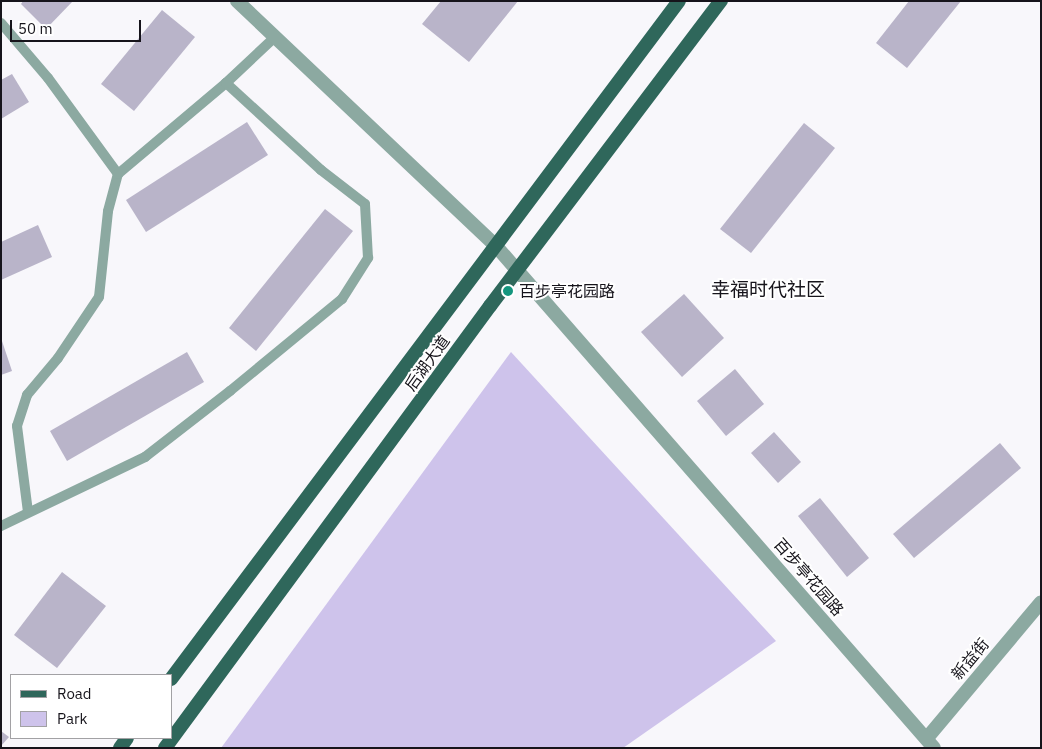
<!DOCTYPE html>
<html>
<head>
<meta charset="utf-8">
<style>
	body { margin:0 }
	#map { position:relative; width:1042px; height:749px; overflow:hidden; background:#f8f7fb; font-family:"IBM Plex Sans","Noto Sans SC",sans-serif }
	div>[style] { position:absolute }
	[style*='--x'] { left:calc(var(--x)*1px); top:calc(var(--y)*1px); width:calc(var(--w)*1px); rotate:calc(var(--a)*1deg) }
	.green>* { inset:0; background:#cec3eb }
	.building>* { inset:0; background:#b9b4c9 }
	.service>* { height:10px; margin:-5px; padding:0 5px; transform-origin:5px; border-radius:5px; background:#8ca9a1 }
	.minor>* { height:14px; margin:-7px; padding:0 7px; transform-origin:7px; border-radius:7px; background:#8ca9a1 }
	.tertiary>* { height:14px; margin:-7px; padding:0 7px; transform-origin:7px; border-radius:7px; background:#8ca9a1 }
	.primary>* { height:14px; margin:-7px; padding:0 7px; transform-origin:7px; border-radius:7px; background:#2f675b }
	.dots>* { width:14px; height:14px; translate:-50% -50%; box-sizing:border-box; border:2px solid #fff; border-radius:50% }
	span { translate:-50% -50%; white-space:nowrap; text-align:center; line-height:1.15; -webkit-text-stroke:4px #fff; paint-order:stroke }
	.poi-label { font-size:16px; color:#16141b }
	.left { translate:0 -50%; text-align:left }
	.street-label { font-size:16px; color:#16141b }
	.quarter-label { font-size:19px; color:#16141b }
	.frame { position:absolute; inset:0; border:2px solid #16141b; pointer-events:none }
	.legend { position:absolute; left:10px; top:674px; width:162px; height:65px; box-sizing:border-box; background:#fff; border:1px solid #a2a1a4; margin:0; padding:6px 9px; list-style:none; font-size:15px; color:#16141b }
	.legend li { display:flex; align-items:center; gap:10px; height:25px }
	.legend b { width:25px; border:1px solid #a2a1a4 }
	.scale { position:absolute; left:10px; top:20px; width:131px; height:22px; box-sizing:border-box; border:2px solid #16141b; border-top:0; padding-left:6px; font-size:15px; line-height:18px; white-space:nowrap; color:#16141b; -webkit-text-stroke:4px #fff; paint-order:stroke }
</style>
</head>
<body>
<div id="map">
	<div class="green">
		<div style="clip-path:polygon(511px 352px,776px 641px,623px 748px,221px 748px)"></div>
	</div>
	<div class="building">
		<div style="clip-path:polygon(23px 1px,73px 1px,46px 29px,21px 4px)"></div>
		<div style="clip-path:polygon(441px 1px,518px 1px,469px 62px,422px 24px)"></div>
		<div style="clip-path:polygon(909px 1px,961px 1px,907px 68px,876px 43px)"></div>
		<div style="clip-path:polygon(162px 10px,195px 37px,134px 111px,101px 84px)"></div>
		<div style="clip-path:polygon(12px 74px,29px 102px,1px 119px,1px 80px)"></div>
		<div style="clip-path:polygon(247px 122px,268px 155px,146px 232px,126px 200px)"></div>
		<div style="clip-path:polygon(804px 123px,835px 148px,751px 253px,720px 229px)"></div>
		<div style="clip-path:polygon(325px 209px,353px 231px,256px 351px,229px 328px)"></div>
		<div style="clip-path:polygon(38px 225px,52px 257px,1px 280px,1px 242px)"></div>
		<div style="clip-path:polygon(684px 294px,724px 338px,682px 377px,641px 332px)"></div>
		<div style="clip-path:polygon(1px 338px,12px 371px,1px 375px)"></div>
		<div style="clip-path:polygon(187px 352px,204px 382px,67px 461px,50px 431px)"></div>
		<div style="clip-path:polygon(735px 369px,764px 404px,726px 436px,697px 401px)"></div>
		<div style="clip-path:polygon(774px 432px,801px 462px,778px 483px,751px 453px)"></div>
		<div style="clip-path:polygon(1000px 443px,1021px 468px,914px 558px,893px 534px)"></div>
		<div style="clip-path:polygon(820px 498px,869px 558px,847px 577px,798px 516px)"></div>
		<div style="clip-path:polygon(62px 572px,106px 606px,57px 668px,14px 635px)"></div>
		<div style="clip-path:polygon(1px 731px,9px 737px,1px 746px)"></div>
	</div>
	<div class="service">
		<div style="--x:1;--y:23;--w:72;--a:49.5"></div>
		<div style="--x:48;--y:78;--w:119;--a:53.9"></div>
		<div style="--x:28;--y:512;--w:87;--a:-97.3"></div>
		<div style="--x:17;--y:426;--w:33;--a:-72"></div>
		<div style="--x:27;--y:395;--w:48;--a:-50"></div>
		<div style="--x:58;--y:358;--w:73;--a:-56.1"></div>
		<div style="--x:99;--y:297;--w:86;--a:-84"></div>
		<div style="--x:108;--y:211;--w:38;--a:-75"></div>
		<div style="--x:118;--y:174;--w:141;--a:-40.1"></div>
		<div style="--x:1;--y:526;--w:160;--a:-25.6"></div>
		<div style="--x:145;--y:457;--w:108;--a:-37.8"></div>
		<div style="--x:230;--y:391;--w:145;--a:-39.4"></div>
		<div style="--x:342;--y:299;--w:49;--a:-57.6"></div>
		<div style="--x:368;--y:258;--w:54;--a:-93.2"></div>
		<div style="--x:365;--y:204;--w:56;--a:-142.3"></div>
		<div style="--x:321;--y:170;--w:129;--a:-137.5"></div>
		<div style="--x:226;--y:83;--w:67;--a:-43.2"></div>
	</div>
	<div class="minor">
		<div style="--x:927;--y:738;--w:177;--a:-50"></div>
	</div>
	<div class="tertiary">
		<div style="--x:237;--y:1;--w:357;--a:43.4"></div>
		<div style="--x:496;--y:246;--w:666;--a:48.89"></div>
	</div>
	<div class="primary">
		<div style="--x:171;--y:679;--w:847;--a:-53.16"></div>
		<div style="--x:120;--y:748;--w:12;--a:-55"></div>
		<div style="--x:165;--y:748;--w:549;--a:-53.67"></div>
		<div style="--x:490;--y:306;--w:383;--a:-52.9"></div>
	</div>
	<div class="dots">
		<div style="left:508px;top:291px;background:#14957e"></div>
	</div>
	<div class="poi-label">
		<span class="left" style="left:519px;top:291px">百步亭花园路</span>
	</div>
	<div class="street-label">
		<span style="left:427px;top:363px;rotate:-54deg">后湖大道</span>
		<span style="left:809px;top:577px;rotate:49deg">百步亭花园路</span>
		<span style="left:970px;top:659px;rotate:-50deg">新益街</span>
	</div>
	<div class="quarter-label">
		<span style="left:768px;top:290px">幸福时代社区</span>
	</div>
	<div class="frame"></div>
	<ul class="legend">
	<li><b style="height:6px;background:#2f675b"></b>Road</li>
	<li><b style="height:14px;background:#cec3eb"></b>Park</li>
	</ul>
	<div class="scale">50 m</div>
</div>
</body>
</html>
